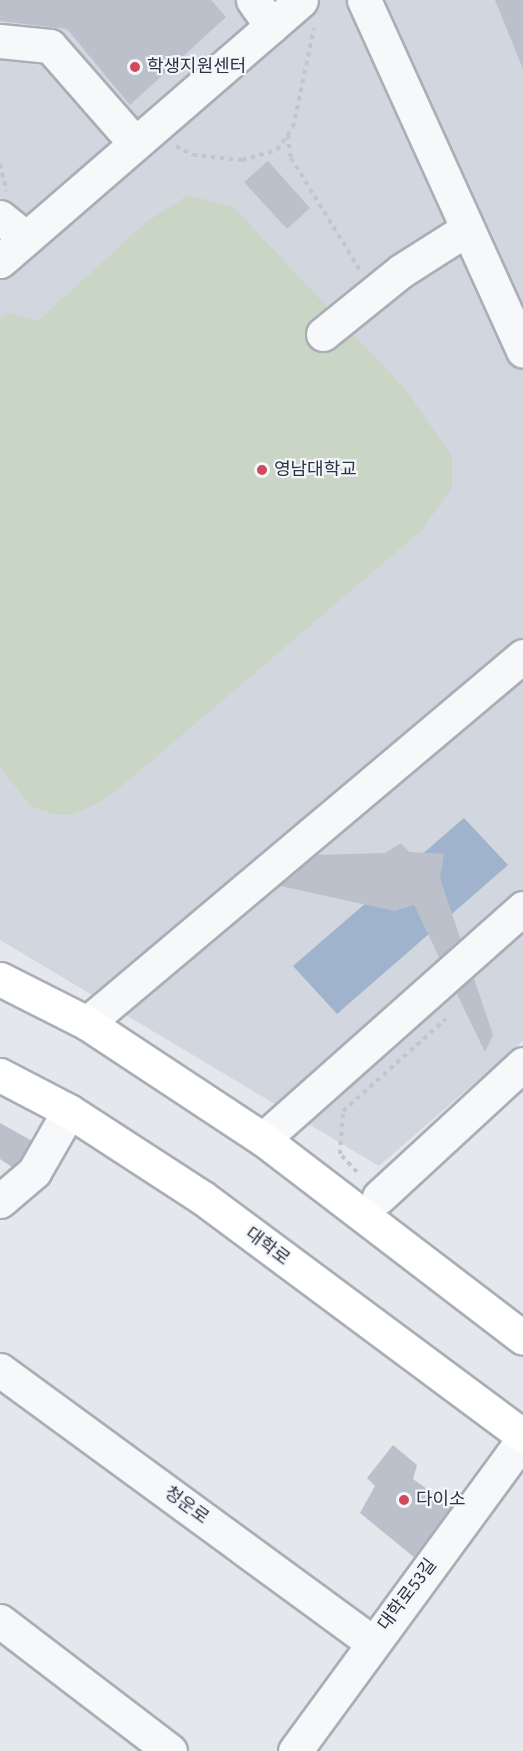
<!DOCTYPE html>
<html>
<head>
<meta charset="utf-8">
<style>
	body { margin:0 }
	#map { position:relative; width:523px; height:1751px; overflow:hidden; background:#e4e7ec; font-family:"Source Sans 3","Noto Sans KR",sans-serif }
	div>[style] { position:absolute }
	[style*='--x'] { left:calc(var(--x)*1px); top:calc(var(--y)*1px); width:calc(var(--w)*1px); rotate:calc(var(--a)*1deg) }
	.built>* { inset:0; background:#d2d6de }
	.green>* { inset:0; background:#c9d6c5 }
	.water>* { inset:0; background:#9fb4cc }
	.building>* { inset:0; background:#bbc0ca }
	.path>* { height:4px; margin-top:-2px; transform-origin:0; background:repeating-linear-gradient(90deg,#c2c5cb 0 4.5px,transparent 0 9px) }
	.roads { filter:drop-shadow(2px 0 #a9aeb7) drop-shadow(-2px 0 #a9aeb7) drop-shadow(0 2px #a9aeb7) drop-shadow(0 -2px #a9aeb7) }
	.minor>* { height:33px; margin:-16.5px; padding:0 16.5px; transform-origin:16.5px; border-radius:16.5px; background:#f7f8fa }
	.major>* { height:33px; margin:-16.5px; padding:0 16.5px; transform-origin:16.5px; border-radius:16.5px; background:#fff }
	.dots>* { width:16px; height:16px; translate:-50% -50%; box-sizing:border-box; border:3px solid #f4f6f9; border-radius:50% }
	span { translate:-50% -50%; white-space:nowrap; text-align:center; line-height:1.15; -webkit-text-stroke:4.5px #f4f6f9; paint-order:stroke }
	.poi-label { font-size:18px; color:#2b3445 }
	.left { translate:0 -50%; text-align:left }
	.street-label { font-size:18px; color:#2b3445 }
</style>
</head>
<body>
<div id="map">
	<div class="built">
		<div style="clip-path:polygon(0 0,523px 0,523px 1041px,379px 1166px,0 940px)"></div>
	</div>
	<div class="green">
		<div style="clip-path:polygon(188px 195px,233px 207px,407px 391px,452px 457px,452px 487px,422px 530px,135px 775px,104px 800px,72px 815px,54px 814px,32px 807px,0 768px,0 319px,7px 312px,38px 321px,145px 223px)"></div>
	</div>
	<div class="water">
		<div style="clip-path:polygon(464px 818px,508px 865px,337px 1014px,293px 966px)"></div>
	</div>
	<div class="building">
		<div style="clip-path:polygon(0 0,211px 0,226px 17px,130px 105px,67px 29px,0 21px)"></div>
		<div style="clip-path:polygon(495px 0,523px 0,523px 69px)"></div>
		<div style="clip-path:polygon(268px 161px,310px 208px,287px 229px,244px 182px)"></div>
		<div style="clip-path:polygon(401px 843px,409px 852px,444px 854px,440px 878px,493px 1035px,485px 1052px,414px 905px,395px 911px,244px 878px,276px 856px,385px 853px)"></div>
		<div style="clip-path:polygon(0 1123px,36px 1143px,21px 1173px,0 1159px)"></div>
		<div style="clip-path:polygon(393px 1445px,417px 1465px,413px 1479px,466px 1517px,426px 1567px,360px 1513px,375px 1486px,367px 1478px)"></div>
	</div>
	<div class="path">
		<div style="--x:288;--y:135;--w:23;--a:83"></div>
		<div style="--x:291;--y:158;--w:132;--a:58.4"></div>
		<div style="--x:176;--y:146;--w:19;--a:28"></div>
		<div style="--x:193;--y:155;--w:49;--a:5.8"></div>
		<div style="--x:242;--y:160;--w:36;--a:-16"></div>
		<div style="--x:277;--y:150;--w:28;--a:-55"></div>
		<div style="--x:293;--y:127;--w:101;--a:-78"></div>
		<div style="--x:0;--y:164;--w:28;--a:77"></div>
		<div style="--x:357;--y:1172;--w:25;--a:-133"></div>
		<div style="--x:340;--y:1154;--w:43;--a:-86"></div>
		<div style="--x:343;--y:1111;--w:138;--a:-41.8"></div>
	</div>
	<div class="roads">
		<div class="minor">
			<div style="--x:253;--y:0;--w:32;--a:55"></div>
			<div style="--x:364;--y:0;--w:385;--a:65.6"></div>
			<div style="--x:0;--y:41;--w:50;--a:5.7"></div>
			<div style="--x:50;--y:46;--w:129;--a:48.8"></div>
			<div style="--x:0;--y:217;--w:33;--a:39"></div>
			<div style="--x:0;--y:261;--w:398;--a:-40.9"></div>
			<div style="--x:323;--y:334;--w:100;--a:-38.9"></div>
			<div style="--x:401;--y:271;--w:78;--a:-32.5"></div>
			<div style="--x:87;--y:1023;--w:570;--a:-40.09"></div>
			<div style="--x:263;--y:1139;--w:348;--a:-41.6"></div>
			<div style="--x:379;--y:1197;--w:196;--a:-42.7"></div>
			<div style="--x:0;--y:1201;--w:45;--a:-40.5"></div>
			<div style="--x:34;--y:1172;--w:70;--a:-60.2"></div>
			<div style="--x:0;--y:1370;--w:462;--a:36.2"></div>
			<div style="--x:0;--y:1621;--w:214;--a:37.4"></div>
			<div style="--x:295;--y:1751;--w:386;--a:-53.8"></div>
		</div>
		<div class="major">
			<div style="--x:0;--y:979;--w:97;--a:26.8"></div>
			<div style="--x:87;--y:1023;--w:211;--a:33.4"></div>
			<div style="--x:263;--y:1139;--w:327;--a:37.4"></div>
			<div style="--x:0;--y:1075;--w:78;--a:27.6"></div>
			<div style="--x:69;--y:1111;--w:160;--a:33"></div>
			<div style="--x:203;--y:1198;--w:399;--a:36.6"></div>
		</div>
	</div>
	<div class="dots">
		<div style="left:135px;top:67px;background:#d1495b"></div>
		<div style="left:262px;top:470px;background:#d1495b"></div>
		<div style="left:404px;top:1500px;background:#d1495b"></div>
	</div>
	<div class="poi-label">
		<span class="left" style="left:147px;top:67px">학생지원센터</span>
		<span class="left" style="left:274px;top:470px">영남대학교</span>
		<span class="left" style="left:416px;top:1500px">다이소</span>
	</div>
	<div class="street-label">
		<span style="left:267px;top:1247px;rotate:37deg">대학로</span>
		<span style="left:186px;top:1506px;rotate:36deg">청운로</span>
		<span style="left:408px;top:1595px;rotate:-53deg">대학로53길</span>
	</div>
</div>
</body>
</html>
